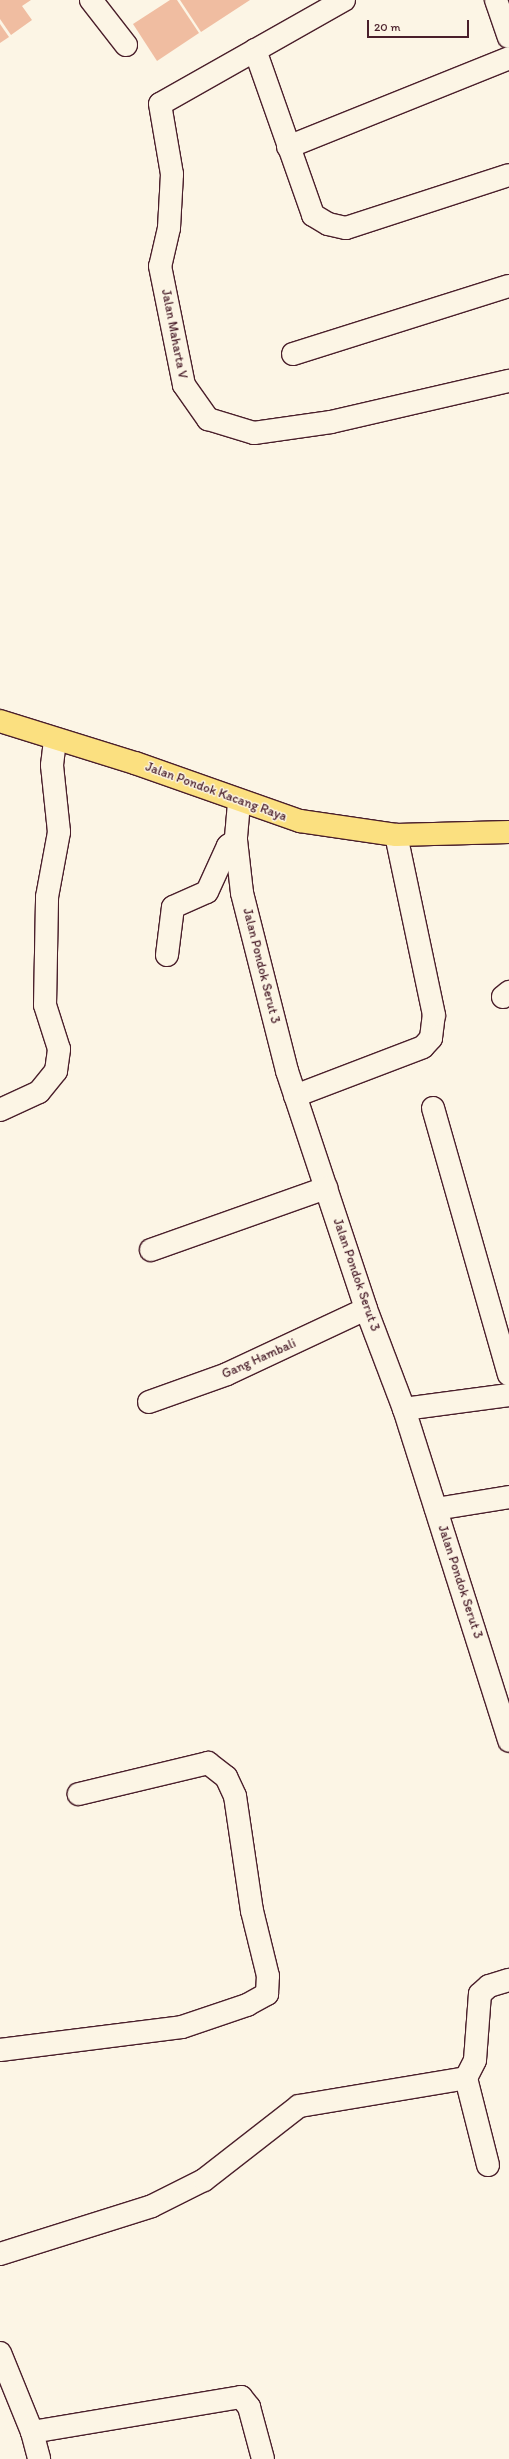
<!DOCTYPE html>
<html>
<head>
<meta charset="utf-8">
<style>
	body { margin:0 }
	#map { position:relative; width:509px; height:2459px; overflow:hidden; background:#fcf5e5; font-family:Itim,sans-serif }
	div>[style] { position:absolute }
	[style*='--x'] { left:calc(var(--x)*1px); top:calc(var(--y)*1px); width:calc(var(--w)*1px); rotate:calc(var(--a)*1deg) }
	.building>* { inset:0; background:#f0bda1 }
	.roads { filter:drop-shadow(1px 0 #4a1f2b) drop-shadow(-1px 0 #4a1f2b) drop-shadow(0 1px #4a1f2b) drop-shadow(0 -1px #4a1f2b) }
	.minor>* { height:22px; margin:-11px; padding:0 11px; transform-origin:11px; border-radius:11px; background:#fcf5e5 }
	.major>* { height:22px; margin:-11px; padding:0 11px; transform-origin:11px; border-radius:11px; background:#fbe080 }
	span { translate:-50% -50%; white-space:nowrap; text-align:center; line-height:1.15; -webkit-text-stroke:3px #fcf5e5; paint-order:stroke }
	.street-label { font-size:13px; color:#4a1f2b }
	.scale { position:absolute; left:367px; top:20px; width:102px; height:18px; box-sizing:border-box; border:2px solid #4a1f2b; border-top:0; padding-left:5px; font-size:12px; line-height:14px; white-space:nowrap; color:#4a1f2b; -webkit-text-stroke:3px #fcf5e5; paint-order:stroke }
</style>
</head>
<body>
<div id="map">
	<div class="building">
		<div style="clip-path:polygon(0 0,31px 0,22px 6px,32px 20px,11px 35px,0 19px)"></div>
		<div style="clip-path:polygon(170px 0,177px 0,199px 33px,157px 61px,133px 24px)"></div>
		<div style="clip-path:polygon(180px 0,250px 0,201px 32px)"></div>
		<div style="clip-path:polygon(0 24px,9px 37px,0 43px)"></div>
	</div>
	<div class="roads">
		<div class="minor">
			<div style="--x:91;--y:0;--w:57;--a:52.1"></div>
			<div style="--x:344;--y:0;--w:211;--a:150.5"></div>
			<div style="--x:160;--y:104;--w:71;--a:80.3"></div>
			<div style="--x:172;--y:174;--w:54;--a:93.2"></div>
			<div style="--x:169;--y:228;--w:39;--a:103"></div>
			<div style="--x:160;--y:266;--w:121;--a:78.6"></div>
			<div style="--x:184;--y:385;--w:42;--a:54.8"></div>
			<div style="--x:208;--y:419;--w:48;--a:16.9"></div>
			<div style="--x:254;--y:433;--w:78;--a:-8.1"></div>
			<div style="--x:331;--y:422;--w:183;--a:-13"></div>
			<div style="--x:496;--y:0;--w:39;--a:71"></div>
			<div style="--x:255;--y:50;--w:175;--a:70.6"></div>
			<div style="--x:313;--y:215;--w:17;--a:31"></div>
			<div style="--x:328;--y:224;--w:18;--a:13"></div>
			<div style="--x:346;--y:228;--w:171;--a:-18"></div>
			<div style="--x:288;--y:147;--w:238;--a:-21.9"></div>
			<div style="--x:293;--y:354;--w:226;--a:-17.5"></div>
			<div style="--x:239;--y:803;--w:37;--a:95"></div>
			<div style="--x:236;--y:840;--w:53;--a:83.5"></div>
			<div style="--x:242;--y:893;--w:184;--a:75.8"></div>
			<div style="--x:287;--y:1071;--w:251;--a:71.6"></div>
			<div style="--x:366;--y:1309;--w:107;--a:69.2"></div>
			<div style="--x:404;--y:1409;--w:348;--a:72.4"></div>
			<div style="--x:167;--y:955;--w:48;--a:-82.9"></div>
			<div style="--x:173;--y:907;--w:37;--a:-24"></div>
			<div style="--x:207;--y:892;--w:51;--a:-65.5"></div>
			<div style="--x:228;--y:846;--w:10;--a:-37"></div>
			<div style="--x:503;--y:997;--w:8;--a:-40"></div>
			<div style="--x:295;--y:1096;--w:137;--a:-20.9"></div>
			<div style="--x:423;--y:1047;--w:12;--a:-48"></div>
			<div style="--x:431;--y:1038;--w:23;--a:-83"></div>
			<div style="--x:434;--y:1015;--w:184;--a:-101.9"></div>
			<div style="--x:433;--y:1108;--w:277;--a:74.1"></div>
			<div style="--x:0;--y:1110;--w:43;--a:-24.8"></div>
			<div style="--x:39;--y:1092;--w:27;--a:-51"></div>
			<div style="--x:56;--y:1071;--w:22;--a:-82"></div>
			<div style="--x:59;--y:1049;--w:46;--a:-107.7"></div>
			<div style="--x:45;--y:1005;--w:108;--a:-88.9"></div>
			<div style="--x:47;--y:897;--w:66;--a:-79.5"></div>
			<div style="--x:59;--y:832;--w:67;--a:-96"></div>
			<div style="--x:52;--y:765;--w:26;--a:-83"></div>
			<div style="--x:151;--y:1250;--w:186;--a:-19.5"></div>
			<div style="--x:149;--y:1402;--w:83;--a:-19.7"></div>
			<div style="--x:227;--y:1374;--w:153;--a:-25.1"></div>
			<div style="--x:404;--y:1409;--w:106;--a:-7.6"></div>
			<div style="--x:436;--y:1509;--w:74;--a:-9.3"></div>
			<div style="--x:0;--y:2050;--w:183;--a:-7.2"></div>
			<div style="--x:182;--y:2027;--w:69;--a:-18.7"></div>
			<div style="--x:247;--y:2005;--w:23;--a:-29"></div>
			<div style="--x:267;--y:1994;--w:18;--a:-87"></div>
			<div style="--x:268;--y:1976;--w:67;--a:-103.8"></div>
			<div style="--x:252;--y:1911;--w:116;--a:-98.4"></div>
			<div style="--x:235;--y:1796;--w:21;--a:-115"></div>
			<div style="--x:226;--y:1777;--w:23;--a:-142"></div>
			<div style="--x:208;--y:1763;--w:133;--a:166.5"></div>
			<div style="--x:488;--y:2165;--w:90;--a:-104.2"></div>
			<div style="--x:466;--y:2078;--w:20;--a:-63"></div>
			<div style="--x:475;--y:2060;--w:66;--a:-85.7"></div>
			<div style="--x:480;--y:1994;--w:12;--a:-42"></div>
			<div style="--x:489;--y:1986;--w:21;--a:-17"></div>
			<div style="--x:0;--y:2254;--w:159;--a:-17.5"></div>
			<div style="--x:152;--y:2206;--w:58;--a:-26.6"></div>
			<div style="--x:204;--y:2180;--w:120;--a:-37.9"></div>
			<div style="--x:299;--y:2106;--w:169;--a:-9.5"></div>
			<div style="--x:0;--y:2353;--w:85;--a:67.9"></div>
			<div style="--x:32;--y:2432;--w:28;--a:75"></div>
			<div style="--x:32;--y:2432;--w:212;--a:-9.5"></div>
			<div style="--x:241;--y:2397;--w:13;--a:51"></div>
			<div style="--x:249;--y:2407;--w:54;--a:74.9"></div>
		</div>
		<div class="major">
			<div style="--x:0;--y:721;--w:141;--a:17.3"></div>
			<div style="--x:135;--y:763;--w:175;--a:19.4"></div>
			<div style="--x:300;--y:821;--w:97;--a:8.3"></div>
			<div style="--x:396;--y:835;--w:113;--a:-1.5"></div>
		</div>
	</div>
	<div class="street-label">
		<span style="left:174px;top:334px;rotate:79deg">Jalan Maharta V</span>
		<span style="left:216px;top:792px;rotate:20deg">Jalan Pondok Kacang Raya</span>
		<span style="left:261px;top:966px;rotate:76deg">Jalan Pondok Serut 3</span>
		<span style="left:356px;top:1275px;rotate:71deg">Jalan Pondok Serut 3</span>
		<span style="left:259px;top:1359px;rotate:-24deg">Gang Hambali</span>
		<span style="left:460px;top:1582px;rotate:72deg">Jalan Pondok Serut 3</span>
	</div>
	<div class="scale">20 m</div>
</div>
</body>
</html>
